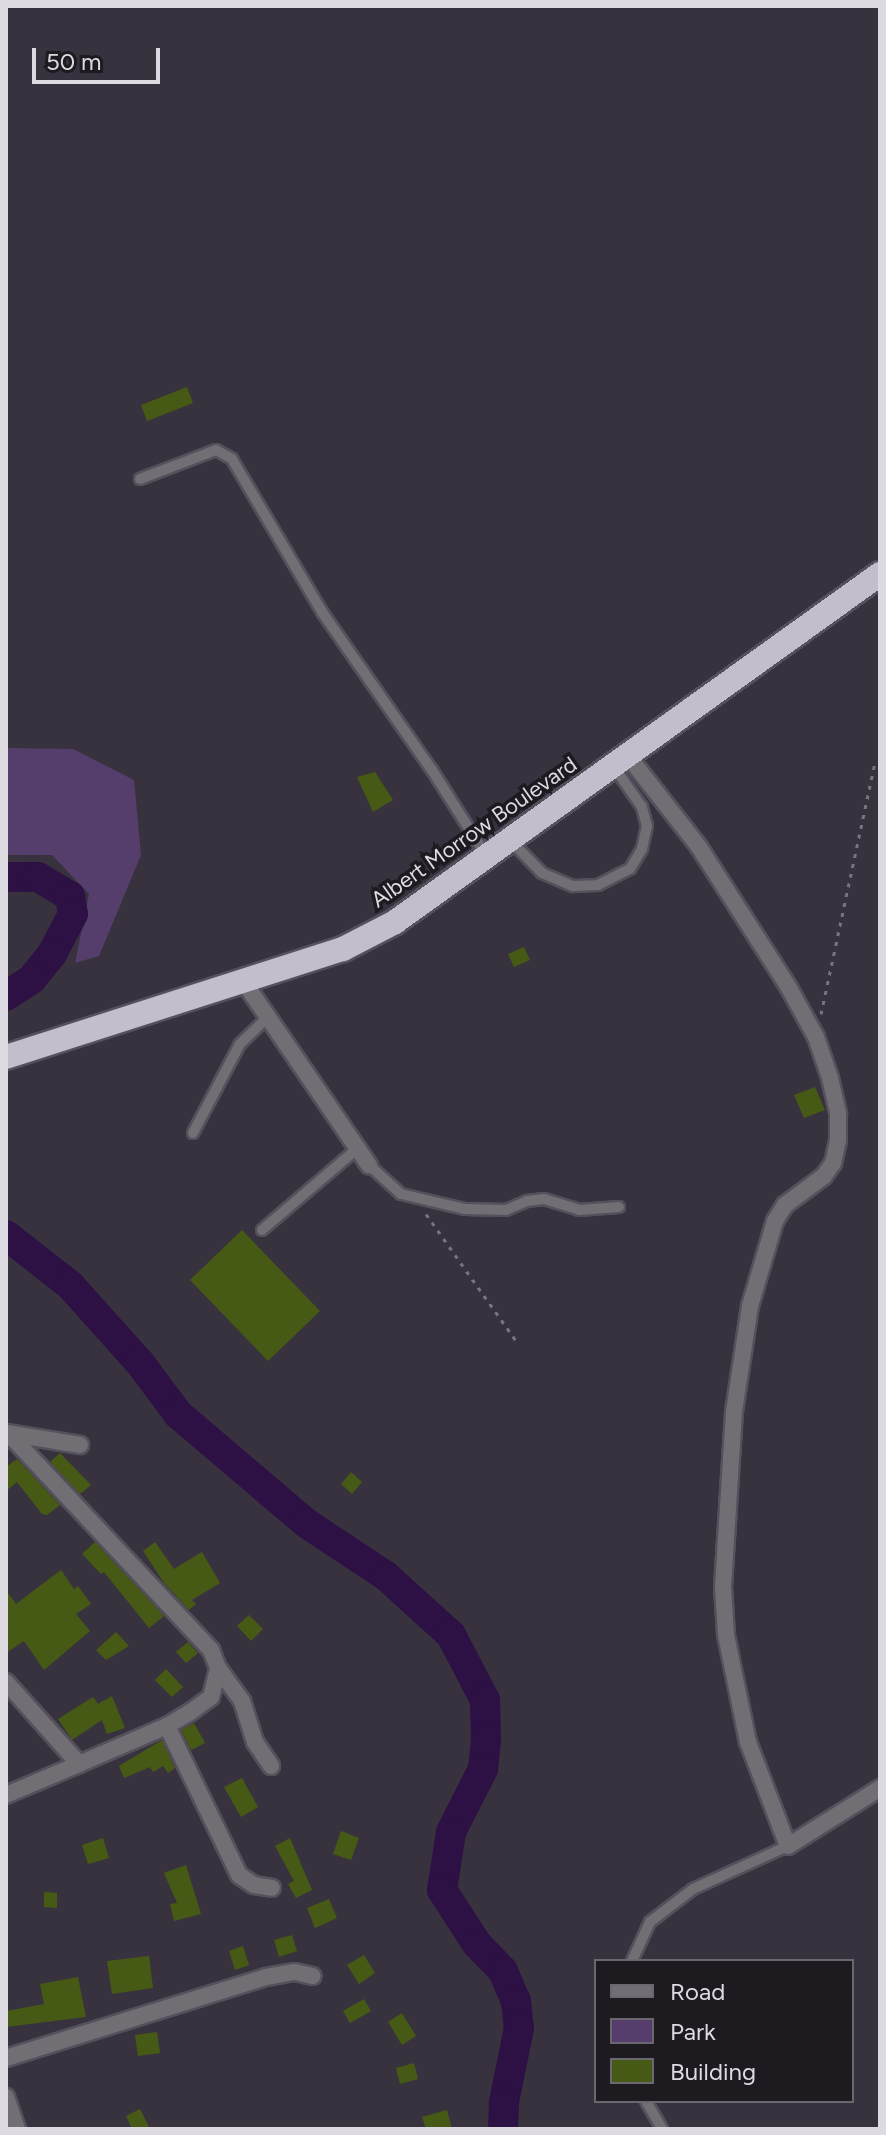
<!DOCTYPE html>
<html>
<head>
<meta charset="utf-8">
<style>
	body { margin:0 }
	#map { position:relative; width:886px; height:2135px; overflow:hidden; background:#37323e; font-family:Figtree,sans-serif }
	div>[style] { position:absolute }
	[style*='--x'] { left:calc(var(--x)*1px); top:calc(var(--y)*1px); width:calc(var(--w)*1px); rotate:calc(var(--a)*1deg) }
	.green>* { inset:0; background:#553e6b }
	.river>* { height:30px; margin:-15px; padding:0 15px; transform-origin:15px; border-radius:15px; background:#2d1044 }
	.building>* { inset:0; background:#475a15 }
	.path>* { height:3px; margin-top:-1.5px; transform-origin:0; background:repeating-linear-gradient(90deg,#79747f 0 4px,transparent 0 10px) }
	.roads { filter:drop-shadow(2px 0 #55505c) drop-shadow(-2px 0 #55505c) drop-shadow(0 2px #55505c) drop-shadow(0 -2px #55505c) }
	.lane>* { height:10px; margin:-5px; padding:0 5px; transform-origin:5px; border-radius:5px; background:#716e74 }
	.street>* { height:16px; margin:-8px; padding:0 8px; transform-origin:8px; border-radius:8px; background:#716e74 }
	.highway>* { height:24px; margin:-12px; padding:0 12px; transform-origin:12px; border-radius:12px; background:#c4bdcc }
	span { translate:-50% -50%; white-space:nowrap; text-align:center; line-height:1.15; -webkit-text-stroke:7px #1d1b20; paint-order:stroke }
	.street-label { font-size:22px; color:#dedae2 }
	.frame { position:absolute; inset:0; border:8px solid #dedae2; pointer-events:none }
	.legend { position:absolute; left:594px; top:1959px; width:260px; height:144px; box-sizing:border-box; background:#1d1b20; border:2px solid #6a676e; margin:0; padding:10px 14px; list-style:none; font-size:24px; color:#dedae2 }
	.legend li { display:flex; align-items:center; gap:16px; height:40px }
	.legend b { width:40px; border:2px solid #6a676e }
	.scale { position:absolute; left:32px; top:48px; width:128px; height:36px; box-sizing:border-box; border:4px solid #dedae2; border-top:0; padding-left:10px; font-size:24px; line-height:28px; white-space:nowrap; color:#dedae2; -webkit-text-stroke:6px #1d1b20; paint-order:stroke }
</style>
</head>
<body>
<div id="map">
	<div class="green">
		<div style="clip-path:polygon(6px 748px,73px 749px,134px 780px,141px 855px,99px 956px,75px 963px,89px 894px,52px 855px,6px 855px)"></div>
	</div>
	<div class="river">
		<div style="--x:6;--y:877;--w:32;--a:0"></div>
		<div style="--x:38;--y:877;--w:37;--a:31"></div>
		<div style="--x:70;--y:896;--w:18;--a:81"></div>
		<div style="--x:73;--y:914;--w:45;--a:117.7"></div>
		<div style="--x:52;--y:954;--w:32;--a:129"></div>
		<div style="--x:32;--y:979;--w:31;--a:147"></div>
		<div style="--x:6;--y:1235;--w:81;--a:38"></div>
		<div style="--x:70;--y:1285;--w:105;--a:48.1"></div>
		<div style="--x:140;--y:1363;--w:64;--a:53.3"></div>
		<div style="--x:178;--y:1414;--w:168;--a:40.4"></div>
		<div style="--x:306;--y:1523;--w:96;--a:33.5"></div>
		<div style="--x:386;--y:1576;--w:88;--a:42.2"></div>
		<div style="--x:451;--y:1635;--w:73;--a:62.4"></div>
		<div style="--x:485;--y:1700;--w:40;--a:88.6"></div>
		<div style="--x:486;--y:1740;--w:29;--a:96"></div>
		<div style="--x:483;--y:1769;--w:71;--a:116.9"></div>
		<div style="--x:451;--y:1832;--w:59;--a:98.8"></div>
		<div style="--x:442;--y:1890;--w:64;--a:57.1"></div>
		<div style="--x:477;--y:1944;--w:37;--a:46"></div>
		<div style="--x:503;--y:1971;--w:33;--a:67"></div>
		<div style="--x:516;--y:2001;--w:27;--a:84"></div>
		<div style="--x:519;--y:2028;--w:76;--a:101.5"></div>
		<div style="--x:504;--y:2102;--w:27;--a:92"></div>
	</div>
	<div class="building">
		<div style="clip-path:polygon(187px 387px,193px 403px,147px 421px,141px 405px)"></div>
		<div style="clip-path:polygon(375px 772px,393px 800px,373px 812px,357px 777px)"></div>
		<div style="clip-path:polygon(524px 947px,530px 960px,514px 967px,508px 954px)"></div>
		<div style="clip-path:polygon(815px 1087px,825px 1110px,804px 1118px,794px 1095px)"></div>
		<div style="clip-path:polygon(242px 1230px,320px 1311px,268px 1361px,190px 1280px)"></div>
		<div style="clip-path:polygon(60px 1453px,91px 1485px,80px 1494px,50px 1462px)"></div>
		<div style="clip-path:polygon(17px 1459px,60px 1505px,47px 1515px,42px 1514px,17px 1482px,6px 1491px,6px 1467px)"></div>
		<div style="clip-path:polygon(351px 1472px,362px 1482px,352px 1494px,341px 1484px)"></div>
		<div style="clip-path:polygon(95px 1542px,164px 1616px,149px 1628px,104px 1572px,101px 1574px,82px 1554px)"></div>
		<div style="clip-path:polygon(155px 1542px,174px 1569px,202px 1552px,220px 1583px,192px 1600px,196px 1604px,189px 1610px,164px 1583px,143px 1551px)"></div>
		<div style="clip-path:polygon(61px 1570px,74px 1589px,78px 1586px,91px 1604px,76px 1614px,90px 1631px,44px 1670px,24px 1641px,6px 1653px,6px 1590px,16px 1604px)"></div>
		<div style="clip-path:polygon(249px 1615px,263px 1629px,251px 1641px,237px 1626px)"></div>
		<div style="clip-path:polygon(116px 1632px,129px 1646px,106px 1660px,96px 1650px)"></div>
		<div style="clip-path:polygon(188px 1642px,198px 1653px,186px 1663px,176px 1652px)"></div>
		<div style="clip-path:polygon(166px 1669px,183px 1687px,172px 1697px,155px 1680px)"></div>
		<div style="clip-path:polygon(112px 1696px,125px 1728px,107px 1734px,102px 1720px,72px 1740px,58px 1719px,93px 1697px,98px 1704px)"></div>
		<div style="clip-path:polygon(194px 1723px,205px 1743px,191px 1750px,181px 1730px)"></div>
		<div style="clip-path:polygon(162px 1740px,175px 1768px,168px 1773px,163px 1766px,153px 1772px,150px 1767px,124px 1778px,119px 1766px)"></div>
		<div style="clip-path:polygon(242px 1778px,258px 1807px,241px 1817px,224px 1787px)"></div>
		<div style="clip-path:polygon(341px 1831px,359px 1838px,351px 1860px,333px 1854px)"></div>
		<div style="clip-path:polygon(103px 1838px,109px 1858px,88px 1864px,82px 1845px)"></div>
		<div style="clip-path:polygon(290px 1838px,312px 1890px,296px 1898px,288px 1884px,294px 1881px,275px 1846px)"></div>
		<div style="clip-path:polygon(186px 1865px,201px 1914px,174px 1921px,170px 1904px,177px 1903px,164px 1873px)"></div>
		<div style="clip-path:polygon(44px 1892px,57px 1893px,57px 1908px,44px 1907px)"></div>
		<div style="clip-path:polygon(329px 1899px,337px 1918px,315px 1928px,307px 1908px)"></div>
		<div style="clip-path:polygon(292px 1935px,297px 1951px,279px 1957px,274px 1940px)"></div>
		<div style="clip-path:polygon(243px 1946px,249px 1965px,235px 1970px,229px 1951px)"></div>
		<div style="clip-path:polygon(364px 1955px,375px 1973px,359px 1984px,347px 1965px)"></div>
		<div style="clip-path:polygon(149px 1956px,153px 1988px,112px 1994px,107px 1961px)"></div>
		<div style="clip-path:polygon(78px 1977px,86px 2017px,6px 2027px,6px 2011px,44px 2004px,40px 1984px)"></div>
		<div style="clip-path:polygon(364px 1999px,371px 2011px,350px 2023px,343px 2011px)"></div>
		<div style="clip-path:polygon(402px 2013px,416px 2036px,402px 2045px,388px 2022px)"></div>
		<div style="clip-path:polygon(157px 2032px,160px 2053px,138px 2056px,135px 2035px)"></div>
		<div style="clip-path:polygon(414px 2063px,418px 2079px,400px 2084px,396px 2068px)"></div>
		<div style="clip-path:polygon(140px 2109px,150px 2129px,132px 2129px,126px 2116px)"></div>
		<div style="clip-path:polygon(447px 2110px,452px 2129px,426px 2129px,422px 2117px)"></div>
	</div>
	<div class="path">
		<div style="--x:821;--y:1014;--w:257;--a:-77.9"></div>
		<div style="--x:426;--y:1214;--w:157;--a:54.6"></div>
	</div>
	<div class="roads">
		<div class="lane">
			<div style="--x:140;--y:479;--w:81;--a:-20.9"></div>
			<div style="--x:216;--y:450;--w:18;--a:29"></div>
			<div style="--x:232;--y:459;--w:178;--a:59.5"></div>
			<div style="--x:322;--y:612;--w:193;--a:55.2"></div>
			<div style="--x:432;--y:770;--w:103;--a:57.7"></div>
			<div style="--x:511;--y:841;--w:45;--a:45.9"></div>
			<div style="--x:542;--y:873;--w:34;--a:23"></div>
			<div style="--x:573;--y:886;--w:25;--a:-2"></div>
			<div style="--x:598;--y:885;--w:36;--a:-27"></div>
			<div style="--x:630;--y:869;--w:23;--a:-59"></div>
			<div style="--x:642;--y:849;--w:24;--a:-78"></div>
			<div style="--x:647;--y:826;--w:20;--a:-105"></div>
			<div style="--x:642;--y:807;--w:49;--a:-125"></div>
			<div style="--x:193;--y:1133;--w:101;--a:-62.2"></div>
			<div style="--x:240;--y:1044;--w:39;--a:-44"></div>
			<div style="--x:369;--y:1165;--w:43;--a:42.2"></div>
			<div style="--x:401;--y:1194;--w:66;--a:13.2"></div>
			<div style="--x:465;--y:1209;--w:41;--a:1.4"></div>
			<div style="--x:506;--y:1210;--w:23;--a:-23"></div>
			<div style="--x:527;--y:1201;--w:17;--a:-7"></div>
			<div style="--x:544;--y:1199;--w:37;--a:17"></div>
			<div style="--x:579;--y:1210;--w:40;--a:-4.3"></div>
			<div style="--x:262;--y:1230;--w:126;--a:-40.5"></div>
			<div style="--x:632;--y:1961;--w:43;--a:-65.2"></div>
			<div style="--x:650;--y:1922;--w:54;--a:-37.5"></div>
			<div style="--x:693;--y:1889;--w:104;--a:-24.4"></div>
			<div style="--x:646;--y:2101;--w:32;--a:60"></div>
		</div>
		<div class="street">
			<div style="--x:628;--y:756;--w:115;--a:52"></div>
			<div style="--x:699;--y:847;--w:167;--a:57.4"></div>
			<div style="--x:789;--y:988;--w:56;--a:61.1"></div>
			<div style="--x:816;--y:1037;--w:43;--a:71.1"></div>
			<div style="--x:830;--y:1078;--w:37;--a:77"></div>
			<div style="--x:838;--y:1114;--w:26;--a:90"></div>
			<div style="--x:838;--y:1140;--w:24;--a:102"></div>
			<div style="--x:833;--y:1163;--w:16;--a:125"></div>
			<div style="--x:824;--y:1176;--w:49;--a:143.4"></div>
			<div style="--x:785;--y:1205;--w:19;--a:122"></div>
			<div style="--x:775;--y:1221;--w:89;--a:106.4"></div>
			<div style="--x:750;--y:1306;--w:107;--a:98.6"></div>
			<div style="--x:734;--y:1412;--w:175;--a:93.6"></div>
			<div style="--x:723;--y:1587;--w:48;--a:86.4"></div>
			<div style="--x:726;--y:1635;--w:109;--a:78.4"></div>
			<div style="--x:748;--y:1742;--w:111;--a:69"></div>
			<div style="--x:788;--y:1846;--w:109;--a:-32.2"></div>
			<div style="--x:244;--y:982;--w:222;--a:55.7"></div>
			<div style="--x:7;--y:1433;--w:74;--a:9.3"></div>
			<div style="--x:218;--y:1668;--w:41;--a:54"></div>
			<div style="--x:242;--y:1701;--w:43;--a:72.4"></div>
			<div style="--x:255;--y:1742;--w:29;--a:56"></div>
			<div style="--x:6;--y:1682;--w:110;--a:48.3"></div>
			<div style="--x:79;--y:1764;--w:96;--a:-23.4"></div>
			<div style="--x:167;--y:1726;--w:26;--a:-31"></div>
			<div style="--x:189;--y:1713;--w:27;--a:-36"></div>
			<div style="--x:211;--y:1697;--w:30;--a:-76"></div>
			<div style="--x:218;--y:1668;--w:19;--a:-111"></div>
			<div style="--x:211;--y:1650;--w:294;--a:-133.1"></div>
			<div style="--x:167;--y:1726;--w:165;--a:64.2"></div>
			<div style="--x:239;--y:1875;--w:18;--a:34"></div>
			<div style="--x:254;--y:1885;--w:18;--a:9"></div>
			<div style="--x:6;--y:1795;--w:79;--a:-23"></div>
			<div style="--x:6;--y:2058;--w:272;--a:-17.3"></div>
			<div style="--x:266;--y:1977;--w:29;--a:-10"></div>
			<div style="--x:295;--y:1972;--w:18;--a:13"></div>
			<div style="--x:6;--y:2097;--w:34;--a:71"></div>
		</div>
		<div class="highway">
			<div style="--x:6;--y:1057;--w:354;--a:-17.8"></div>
			<div style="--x:343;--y:949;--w:59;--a:-27.4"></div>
			<div style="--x:395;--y:922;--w:597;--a:-35.66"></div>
		</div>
	</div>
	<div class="street-label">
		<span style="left:474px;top:832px;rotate:-35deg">Albert Morrow Boulevard</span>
	</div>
	<div class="frame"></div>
	<ul class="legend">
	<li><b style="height:10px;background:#716e74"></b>Road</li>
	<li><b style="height:22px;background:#553e6b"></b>Park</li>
	<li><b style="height:22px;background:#475a15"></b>Building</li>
	</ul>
	<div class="scale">50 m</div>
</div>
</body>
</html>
